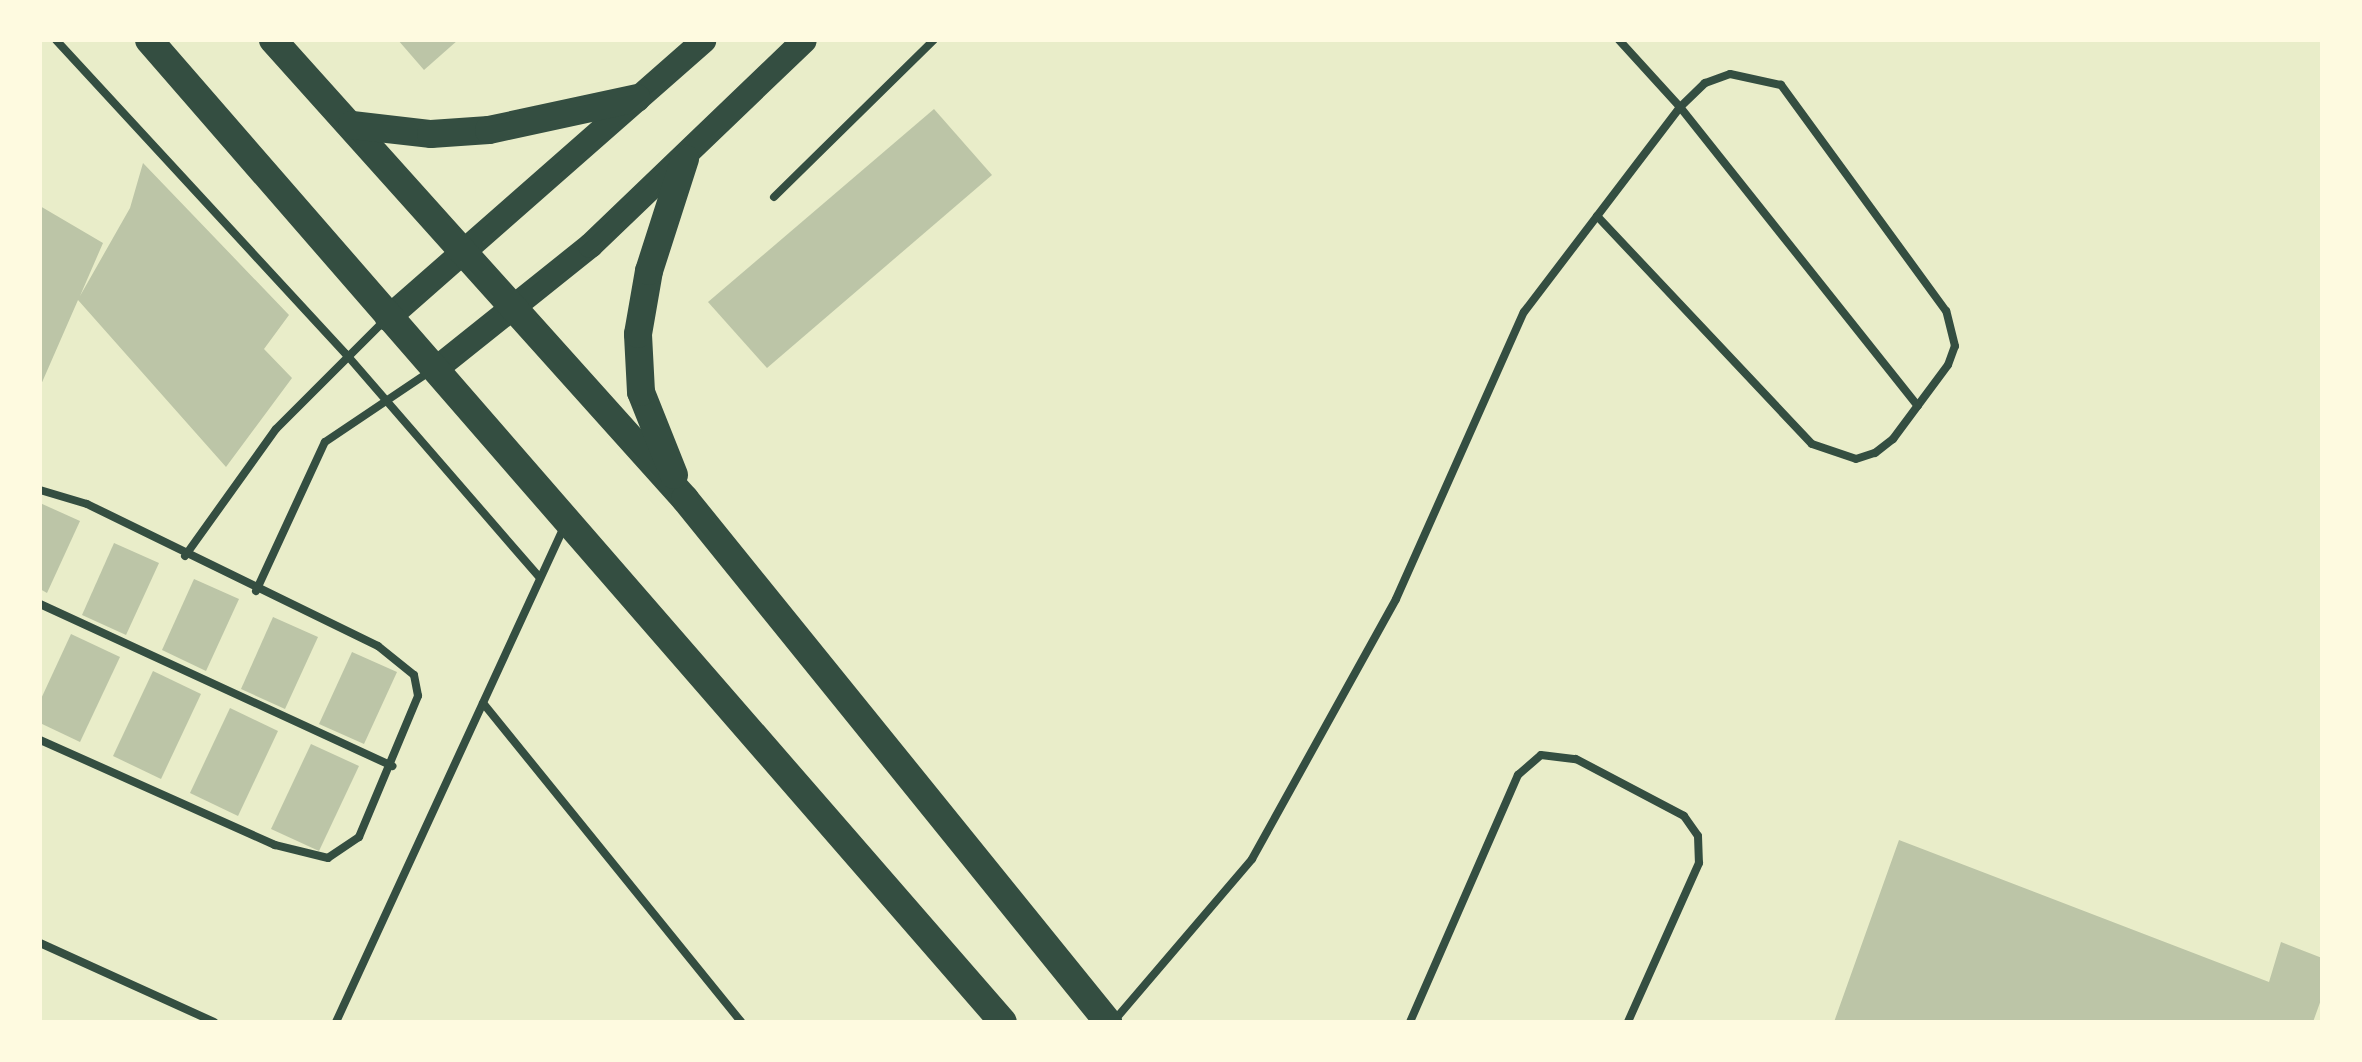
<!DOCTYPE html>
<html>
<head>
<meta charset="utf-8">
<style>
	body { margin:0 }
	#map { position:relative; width:2362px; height:1062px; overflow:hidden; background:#e9edc9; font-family:"DejaVu Sans",sans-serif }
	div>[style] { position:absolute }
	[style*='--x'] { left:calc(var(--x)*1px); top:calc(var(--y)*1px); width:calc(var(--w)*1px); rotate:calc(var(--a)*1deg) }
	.building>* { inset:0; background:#bcc5a7 }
	.service>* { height:8px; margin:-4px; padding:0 4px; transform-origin:4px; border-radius:4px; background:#344e41 }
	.primary>* { height:25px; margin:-12.5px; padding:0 12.5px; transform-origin:12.5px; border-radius:12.5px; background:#344e41 }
	.trunk>* { height:28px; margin:-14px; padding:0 14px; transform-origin:14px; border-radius:14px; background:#344e41 }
	span { translate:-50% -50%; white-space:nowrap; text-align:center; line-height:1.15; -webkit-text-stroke:10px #fefae0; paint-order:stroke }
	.frame { position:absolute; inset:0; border:42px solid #fefae0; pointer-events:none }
</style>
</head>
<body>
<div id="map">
	<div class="building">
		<div style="clip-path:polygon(398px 40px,458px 40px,424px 70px)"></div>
		<div style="clip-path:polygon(934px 109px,992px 175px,767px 368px,708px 302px)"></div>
		<div style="clip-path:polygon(143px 163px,289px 315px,264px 349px,292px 378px,226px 467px,78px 300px,40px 387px,40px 206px,103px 243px,80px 296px,130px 208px)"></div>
		<div style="clip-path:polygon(40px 503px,80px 521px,47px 593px,40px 589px)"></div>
		<div style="clip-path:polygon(114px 543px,159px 563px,126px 635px,82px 615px)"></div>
		<div style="clip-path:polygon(194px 579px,239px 599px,206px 671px,162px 650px)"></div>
		<div style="clip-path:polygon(273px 617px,318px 637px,285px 709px,241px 689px)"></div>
		<div style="clip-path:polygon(71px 634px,120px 657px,80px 742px,40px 723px,40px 701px)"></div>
		<div style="clip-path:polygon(352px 652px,397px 672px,364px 744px,319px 724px)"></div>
		<div style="clip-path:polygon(153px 671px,201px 694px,161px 779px,113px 756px)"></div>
		<div style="clip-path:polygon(230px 708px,278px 731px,238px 816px,190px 793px)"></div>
		<div style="clip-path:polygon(311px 744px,359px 766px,319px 851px,271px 829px)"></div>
		<div style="clip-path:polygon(1899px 840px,2269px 982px,2281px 942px,2322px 958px,2322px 997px,2313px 1022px,1834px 1022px)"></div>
	</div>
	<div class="service">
		<div style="--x:56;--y:40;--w:427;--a:47.3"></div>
		<div style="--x:346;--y:354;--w:296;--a:49.1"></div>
		<div style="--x:774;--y:197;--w:224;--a:-44.5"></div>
		<div style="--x:1597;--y:216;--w:313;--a:46.7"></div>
		<div style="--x:1812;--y:444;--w:46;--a:18.8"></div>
		<div style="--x:1856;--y:459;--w:20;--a:-18"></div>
		<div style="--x:1875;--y:453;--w:23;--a:-38"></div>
		<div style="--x:1893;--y:439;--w:92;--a:-53.4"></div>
		<div style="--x:1948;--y:365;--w:20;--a:-70"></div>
		<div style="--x:1955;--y:346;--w:36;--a:-104"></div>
		<div style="--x:1946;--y:311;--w:280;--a:-126.1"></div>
		<div style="--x:1781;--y:85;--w:52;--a:-167.8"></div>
		<div style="--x:1730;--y:74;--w:27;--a:160"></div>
		<div style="--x:1705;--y:83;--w:35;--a:136"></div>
		<div style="--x:1680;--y:107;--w:382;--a:51.5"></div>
		<div style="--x:40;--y:490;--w:49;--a:16.6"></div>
		<div style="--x:87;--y:504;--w:324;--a:26"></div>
		<div style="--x:378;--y:646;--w:46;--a:38.9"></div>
		<div style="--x:414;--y:675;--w:21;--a:79"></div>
		<div style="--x:418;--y:696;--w:153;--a:112.7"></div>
		<div style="--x:359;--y:837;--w:37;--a:146"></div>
		<div style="--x:328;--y:858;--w:55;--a:-166.2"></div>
		<div style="--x:275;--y:845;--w:257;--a:-155.9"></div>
		<div style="--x:185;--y:556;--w:156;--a:-54.4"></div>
		<div style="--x:276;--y:429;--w:154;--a:-45"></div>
		<div style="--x:256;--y:591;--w:164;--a:-65.2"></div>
		<div style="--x:325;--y:442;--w:125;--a:-33.9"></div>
		<div style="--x:40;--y:604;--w:388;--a:24.7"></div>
		<div style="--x:483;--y:703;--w:410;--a:51"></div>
		<div style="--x:40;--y:943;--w:191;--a:24.4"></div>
		<div style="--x:336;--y:1022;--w:545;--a:-65.27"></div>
		<div style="--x:1113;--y:1022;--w:214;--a:-49.5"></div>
		<div style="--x:1252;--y:859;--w:297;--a:-61"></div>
		<div style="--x:1396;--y:599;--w:314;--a:-66"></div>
		<div style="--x:1524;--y:312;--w:258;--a:-52.7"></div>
		<div style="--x:1680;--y:107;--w:91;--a:-132.3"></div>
		<div style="--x:1410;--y:1022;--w:270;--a:-66.4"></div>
		<div style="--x:1518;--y:775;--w:30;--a:-41"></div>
		<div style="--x:1541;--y:755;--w:35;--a:7"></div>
		<div style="--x:1576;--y:759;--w:122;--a:27.8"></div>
		<div style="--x:1684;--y:816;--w:24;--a:55"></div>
		<div style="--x:1698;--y:836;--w:27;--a:88"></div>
		<div style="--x:1699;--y:863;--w:174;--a:114.1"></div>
	</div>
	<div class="primary">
		<div style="--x:387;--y:318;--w:421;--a:-41.3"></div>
		<div style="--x:436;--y:368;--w:197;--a:-38.6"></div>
		<div style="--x:590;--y:245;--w:296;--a:-43.8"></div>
	</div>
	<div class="trunk">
		<div style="--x:149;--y:40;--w:1301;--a:48.99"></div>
		<div style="--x:273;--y:40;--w:617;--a:48.09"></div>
		<div style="--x:685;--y:499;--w:673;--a:51.03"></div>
		<div style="--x:352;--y:125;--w:80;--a:6.5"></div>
		<div style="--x:431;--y:134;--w:58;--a:-3.9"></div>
		<div style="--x:489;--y:130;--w:151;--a:-12.2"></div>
		<div style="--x:674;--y:475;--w:89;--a:-111.7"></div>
		<div style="--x:641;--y:392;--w:58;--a:-93"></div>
		<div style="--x:638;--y:334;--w:64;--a:-80.1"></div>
		<div style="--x:649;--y:271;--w:118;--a:-72.2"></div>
	</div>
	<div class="frame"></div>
</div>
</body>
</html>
